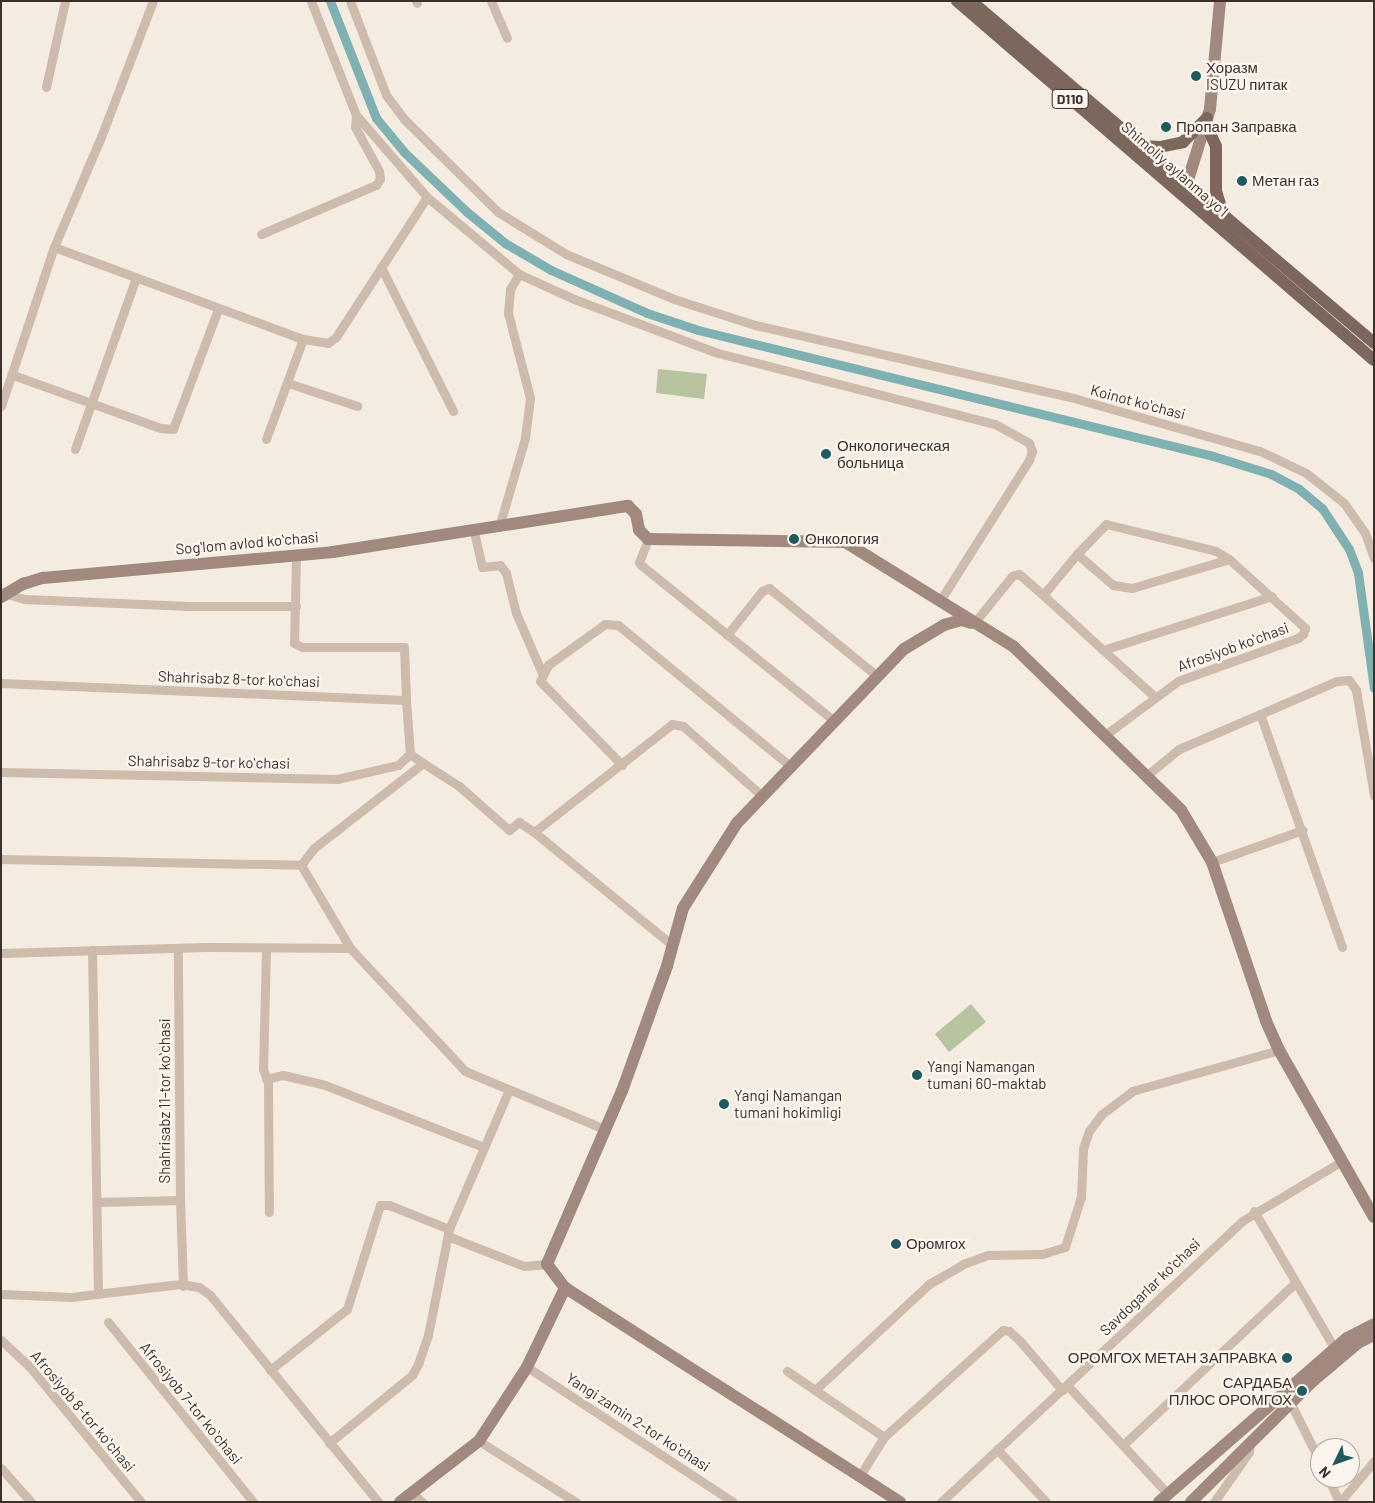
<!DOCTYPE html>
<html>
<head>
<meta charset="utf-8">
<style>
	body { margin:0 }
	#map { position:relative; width:1375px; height:1503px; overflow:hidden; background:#f4ebe1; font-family:Barlow,sans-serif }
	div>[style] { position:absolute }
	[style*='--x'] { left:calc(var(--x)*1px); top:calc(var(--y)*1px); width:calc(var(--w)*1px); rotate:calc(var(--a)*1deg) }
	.green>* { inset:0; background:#b8c4a0 }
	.canal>* { height:9px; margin:-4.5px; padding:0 4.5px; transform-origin:4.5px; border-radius:4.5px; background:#7fb0b2 }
	.street>* { height:9px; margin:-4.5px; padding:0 4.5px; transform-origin:4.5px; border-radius:4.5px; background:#cdbbac }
	.secondary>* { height:12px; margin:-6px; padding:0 6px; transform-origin:6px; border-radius:6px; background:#a18a7d }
	.primary>* { height:12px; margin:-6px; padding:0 6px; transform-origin:6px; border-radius:6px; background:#7d675c }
	.dots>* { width:14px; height:14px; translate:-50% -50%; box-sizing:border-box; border:2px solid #fbf5ee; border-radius:50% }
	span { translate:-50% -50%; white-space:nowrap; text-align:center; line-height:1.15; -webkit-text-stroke:5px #fbf5ee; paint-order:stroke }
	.shield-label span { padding:1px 4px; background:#fbf5ee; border:1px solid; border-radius:4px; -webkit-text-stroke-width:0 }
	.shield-label { font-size:14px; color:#3b302b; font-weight:700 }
	.poi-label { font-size:15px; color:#3b302b }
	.left { translate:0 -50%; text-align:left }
	.right { translate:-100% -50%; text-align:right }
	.street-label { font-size:15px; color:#3b302b }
	.frame { position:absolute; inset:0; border:2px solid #3b302b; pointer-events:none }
	.north { position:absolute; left:1310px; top:1438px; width:50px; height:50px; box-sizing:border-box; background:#fbf5ee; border:1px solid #aea6a0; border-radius:50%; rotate:228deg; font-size:14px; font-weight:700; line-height:20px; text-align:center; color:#3b302b }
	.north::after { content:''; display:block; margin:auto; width:18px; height:22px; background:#1f5a5e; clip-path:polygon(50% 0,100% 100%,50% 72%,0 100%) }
</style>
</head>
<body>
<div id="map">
	<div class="green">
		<div style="clip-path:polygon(658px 369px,707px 374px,704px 399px,656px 393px)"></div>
		<div style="clip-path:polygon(971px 1004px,986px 1022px,949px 1052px,935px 1034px)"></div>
	</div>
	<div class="canal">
		<div style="--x:330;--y:1;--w:126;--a:68.5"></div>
		<div style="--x:376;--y:118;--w:44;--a:50.5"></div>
		<div style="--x:404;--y:152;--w:87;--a:43.6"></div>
		<div style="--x:467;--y:212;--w:49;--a:39.2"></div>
		<div style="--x:505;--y:243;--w:53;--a:30.4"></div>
		<div style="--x:551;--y:270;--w:105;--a:24.1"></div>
		<div style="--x:647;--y:313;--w:54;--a:18.4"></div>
		<div style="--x:698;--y:330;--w:530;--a:13.75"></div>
		<div style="--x:1213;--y:456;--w:61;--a:17.2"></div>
		<div style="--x:1271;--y:474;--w:32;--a:28"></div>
		<div style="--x:1299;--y:489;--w:30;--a:40"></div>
		<div style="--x:1322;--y:508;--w:49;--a:56.6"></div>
		<div style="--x:1349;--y:549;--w:26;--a:69"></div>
		<div style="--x:1358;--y:573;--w:116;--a:82.1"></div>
	</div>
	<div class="street">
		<div style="--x:311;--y:1;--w:123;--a:68.5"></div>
		<div style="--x:356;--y:115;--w:108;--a:49.1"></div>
		<div style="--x:427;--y:197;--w:120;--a:39.9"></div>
		<div style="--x:519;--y:274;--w:60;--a:24.4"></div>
		<div style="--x:574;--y:299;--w:154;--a:20.6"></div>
		<div style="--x:718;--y:353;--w:286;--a:14.4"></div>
		<div style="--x:995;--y:424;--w:39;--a:29"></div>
		<div style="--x:1029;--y:443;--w:9;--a:69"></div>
		<div style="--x:1032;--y:451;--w:9;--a:108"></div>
		<div style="--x:1029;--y:460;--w:167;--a:122.3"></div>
		<div style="--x:350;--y:1;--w:101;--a:69"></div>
		<div style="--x:386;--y:95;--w:31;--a:53"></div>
		<div style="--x:405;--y:120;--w:131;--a:44.7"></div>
		<div style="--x:498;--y:212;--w:80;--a:31.7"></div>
		<div style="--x:566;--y:254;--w:117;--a:22.6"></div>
		<div style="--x:674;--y:299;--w:85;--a:17.8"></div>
		<div style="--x:755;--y:325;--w:330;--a:12.9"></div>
		<div style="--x:1077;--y:399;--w:190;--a:15.9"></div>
		<div style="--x:1260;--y:451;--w:51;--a:25.6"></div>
		<div style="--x:1306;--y:473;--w:48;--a:38.3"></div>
		<div style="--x:1344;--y:503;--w:37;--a:55"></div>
		<div style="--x:1365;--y:533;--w:27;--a:70"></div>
		<div style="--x:416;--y:1;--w:2;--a:63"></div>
		<div style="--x:491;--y:1;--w:40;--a:66.6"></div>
		<div style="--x:46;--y:87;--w:88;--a:-77.5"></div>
		<div style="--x:261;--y:234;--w:125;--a:-23.1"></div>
		<div style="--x:376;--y:185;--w:7;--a:-56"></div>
		<div style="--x:380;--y:179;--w:8;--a:-97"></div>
		<div style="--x:379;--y:171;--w:50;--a:-118.6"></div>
		<div style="--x:355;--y:127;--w:12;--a:-85"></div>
		<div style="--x:54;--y:247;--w:265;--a:20.3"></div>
		<div style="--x:303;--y:339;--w:25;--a:9"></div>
		<div style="--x:328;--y:343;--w:10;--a:-37"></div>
		<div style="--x:336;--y:337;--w:167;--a:-57"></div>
		<div style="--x:381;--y:267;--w:161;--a:63.4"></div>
		<div style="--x:13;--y:375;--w:156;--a:19.8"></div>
		<div style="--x:160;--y:428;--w:13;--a:4"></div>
		<div style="--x:173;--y:429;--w:128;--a:-69.4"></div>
		<div style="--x:288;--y:383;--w:73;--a:18.4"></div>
		<div style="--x:1;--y:406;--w:168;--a:-71.6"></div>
		<div style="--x:54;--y:247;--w:120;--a:-66.9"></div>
		<div style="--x:101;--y:137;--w:146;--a:-69.1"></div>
		<div style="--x:266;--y:439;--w:107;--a:-69.7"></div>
		<div style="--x:75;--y:449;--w:182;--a:-70.4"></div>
		<div style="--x:499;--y:527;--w:93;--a:-73.7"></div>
		<div style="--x:525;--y:438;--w:40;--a:-82.9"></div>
		<div style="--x:530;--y:398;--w:88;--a:-104.5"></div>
		<div style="--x:508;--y:313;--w:24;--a:-85"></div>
		<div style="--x:510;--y:289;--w:17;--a:-59"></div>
		<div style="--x:474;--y:532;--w:36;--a:77"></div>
		<div style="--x:482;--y:567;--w:18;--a:-6"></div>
		<div style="--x:500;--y:565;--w:10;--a:53"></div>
		<div style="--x:506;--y:573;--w:41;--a:76"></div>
		<div style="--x:516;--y:613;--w:65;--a:66.6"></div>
		<div style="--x:648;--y:539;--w:25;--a:111"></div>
		<div style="--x:639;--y:562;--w:4;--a:56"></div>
		<div style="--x:641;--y:565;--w:248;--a:38.9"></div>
		<div style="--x:1077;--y:554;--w:42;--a:-46"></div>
		<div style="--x:1106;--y:524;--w:113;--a:13.8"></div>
		<div style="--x:1216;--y:551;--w:15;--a:32"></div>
		<div style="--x:296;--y:557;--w:86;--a:91.3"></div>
		<div style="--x:294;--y:643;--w:9;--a:27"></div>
		<div style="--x:302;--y:647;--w:102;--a:0"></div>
		<div style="--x:404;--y:647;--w:53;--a:87.8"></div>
		<div style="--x:7;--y:594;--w:18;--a:16"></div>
		<div style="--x:24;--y:599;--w:165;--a:2.4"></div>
		<div style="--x:189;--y:606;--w:107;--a:0"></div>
		<div style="--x:1043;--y:595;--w:81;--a:42.5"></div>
		<div style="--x:1103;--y:650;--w:177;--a:-17.7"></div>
		<div style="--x:974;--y:623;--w:60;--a:-51"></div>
		<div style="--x:1012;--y:576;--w:7;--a:-16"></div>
		<div style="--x:1019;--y:574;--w:32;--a:41"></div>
		<div style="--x:1043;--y:595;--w:53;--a:-50.3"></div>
		<div style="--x:1077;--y:554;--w:48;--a:40.7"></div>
		<div style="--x:1113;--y:585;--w:19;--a:9"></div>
		<div style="--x:1132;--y:588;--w:101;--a:-16.6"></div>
		<div style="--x:1229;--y:559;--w:103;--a:42.2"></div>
		<div style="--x:1305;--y:628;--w:6;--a:108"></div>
		<div style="--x:1303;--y:634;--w:6;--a:141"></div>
		<div style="--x:1298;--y:638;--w:127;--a:160.3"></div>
		<div style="--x:1178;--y:681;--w:91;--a:143.5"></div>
		<div style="--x:727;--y:635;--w:56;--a:-51.5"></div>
		<div style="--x:762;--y:591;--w:8;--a:-23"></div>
		<div style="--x:769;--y:588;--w:139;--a:39.2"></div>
		<div style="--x:1103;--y:650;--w:70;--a:42.1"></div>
		<div style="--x:1;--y:683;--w:405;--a:2.4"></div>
		<div style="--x:406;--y:700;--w:54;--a:85.8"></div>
		<div style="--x:410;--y:754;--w:16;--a:35"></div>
		<div style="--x:1260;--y:714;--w:247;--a:70.6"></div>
		<div style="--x:622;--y:765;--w:117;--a:-134.3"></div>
		<div style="--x:540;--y:681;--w:18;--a:-63"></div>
		<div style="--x:548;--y:665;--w:70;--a:-35.7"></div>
		<div style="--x:605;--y:624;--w:13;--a:4"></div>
		<div style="--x:618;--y:625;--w:222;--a:39.3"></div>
		<div style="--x:1;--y:772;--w:336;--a:1.2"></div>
		<div style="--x:337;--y:779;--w:63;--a:-12.9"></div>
		<div style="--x:398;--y:765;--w:16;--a:-43"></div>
		<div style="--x:1146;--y:776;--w:43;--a:-39.3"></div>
		<div style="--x:1179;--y:749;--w:172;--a:-23.3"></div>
		<div style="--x:1337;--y:681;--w:12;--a:-5"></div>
		<div style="--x:1349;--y:680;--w:12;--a:55"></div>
		<div style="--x:1356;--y:690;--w:107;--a:80.3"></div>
		<div style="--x:534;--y:832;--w:175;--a:-38"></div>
		<div style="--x:672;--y:724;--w:11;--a:10"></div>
		<div style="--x:683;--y:726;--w:106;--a:41.5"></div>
		<div style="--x:1;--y:859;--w:300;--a:1.1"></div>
		<div style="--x:1212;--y:862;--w:96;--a:-19.4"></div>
		<div style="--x:301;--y:865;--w:21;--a:-53"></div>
		<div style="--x:314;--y:848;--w:138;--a:-37.9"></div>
		<div style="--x:423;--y:763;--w:43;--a:32.6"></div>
		<div style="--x:459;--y:786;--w:67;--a:41.3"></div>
		<div style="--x:509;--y:830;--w:13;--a:-39"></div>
		<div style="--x:519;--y:822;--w:18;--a:34"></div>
		<div style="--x:534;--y:832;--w:178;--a:39.3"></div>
		<div style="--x:301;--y:865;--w:96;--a:59.4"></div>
		<div style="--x:350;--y:948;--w:168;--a:46.9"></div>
		<div style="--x:465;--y:1071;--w:151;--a:22.6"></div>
		<div style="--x:266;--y:949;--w:120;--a:91.4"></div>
		<div style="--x:263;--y:1069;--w:15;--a:70"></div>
		<div style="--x:268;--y:1083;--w:129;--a:89.6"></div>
		<div style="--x:92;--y:950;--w:344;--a:89"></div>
		<div style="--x:1;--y:953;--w:204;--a:-1.7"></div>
		<div style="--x:205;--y:947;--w:145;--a:0.4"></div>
		<div style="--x:266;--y:1079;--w:17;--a:-13"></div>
		<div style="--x:283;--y:1075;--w:43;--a:13.4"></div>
		<div style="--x:325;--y:1085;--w:170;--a:21.4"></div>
		<div style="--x:180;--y:1200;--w:86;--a:88"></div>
		<div style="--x:97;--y:1202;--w:83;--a:-1.4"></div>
		<div style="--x:180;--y:1200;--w:251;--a:-90.5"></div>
		<div style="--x:1254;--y:1211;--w:160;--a:59.6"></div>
		<div style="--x:450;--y:1237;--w:79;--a:21.4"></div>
		<div style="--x:524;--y:1266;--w:23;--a:-5"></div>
		<div style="--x:1;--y:1294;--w:70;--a:2.5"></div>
		<div style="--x:71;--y:1297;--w:110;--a:-6.8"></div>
		<div style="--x:180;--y:1284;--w:19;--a:9"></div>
		<div style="--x:199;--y:1287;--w:14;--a:36"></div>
		<div style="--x:210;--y:1295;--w:267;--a:50.9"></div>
		<div style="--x:108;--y:1322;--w:231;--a:51.1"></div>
		<div style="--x:1;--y:1340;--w:38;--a:43"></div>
		<div style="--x:29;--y:1366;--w:176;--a:50.5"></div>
		<div style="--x:527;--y:1367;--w:246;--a:33.2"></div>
		<div style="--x:270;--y:1370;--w:98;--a:-38.4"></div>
		<div style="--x:347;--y:1309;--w:109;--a:-72.4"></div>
		<div style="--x:380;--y:1205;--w:9;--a:0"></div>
		<div style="--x:389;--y:1205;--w:65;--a:21.8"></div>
		<div style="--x:787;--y:1371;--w:117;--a:34.2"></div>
		<div style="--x:884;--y:1437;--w:47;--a:122"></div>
		<div style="--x:1067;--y:1385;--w:147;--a:47.2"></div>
		<div style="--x:815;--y:1390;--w:156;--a:-42.9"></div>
		<div style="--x:929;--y:1284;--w:39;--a:-30"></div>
		<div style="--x:963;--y:1264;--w:27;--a:-20"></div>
		<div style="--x:988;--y:1255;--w:54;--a:-1.1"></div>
		<div style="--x:1042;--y:1254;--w:24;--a:-17"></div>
		<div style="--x:1065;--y:1247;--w:52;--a:-72.3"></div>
		<div style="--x:1081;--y:1197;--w:48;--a:-87.6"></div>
		<div style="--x:1083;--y:1149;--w:19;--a:-72"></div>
		<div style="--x:1089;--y:1131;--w:21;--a:-53"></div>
		<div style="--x:1102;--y:1114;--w:38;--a:-37"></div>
		<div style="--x:1132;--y:1091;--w:153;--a:-15.6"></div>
		<div style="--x:1289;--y:1400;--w:69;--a:63.4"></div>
		<div style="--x:884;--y:1437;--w:160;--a:-42"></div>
		<div style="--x:1003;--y:1330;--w:6;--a:9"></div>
		<div style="--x:1009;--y:1331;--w:15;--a:42"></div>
		<div style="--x:1020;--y:1341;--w:65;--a:49.4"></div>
		<div style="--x:479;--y:1441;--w:115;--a:32.2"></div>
		<div style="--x:329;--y:1443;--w:107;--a:-39.3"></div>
		<div style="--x:412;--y:1375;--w:13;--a:-61"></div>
		<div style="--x:418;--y:1364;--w:31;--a:-71"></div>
		<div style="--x:428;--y:1335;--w:108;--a:-78.8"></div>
		<div style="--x:449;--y:1229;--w:151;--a:-66.7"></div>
		<div style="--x:1123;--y:1445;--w:236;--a:-43.3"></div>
		<div style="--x:997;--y:1449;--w:72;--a:47.2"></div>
		<div style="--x:1;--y:1468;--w:45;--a:48.6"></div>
		<div style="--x:1328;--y:1478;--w:26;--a:65"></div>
		<div style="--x:411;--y:1492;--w:15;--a:42"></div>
		<div style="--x:941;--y:1502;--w:412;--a:-43"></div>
		<div style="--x:1242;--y:1221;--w:117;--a:-31"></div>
		<div style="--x:1214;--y:1502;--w:61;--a:-55"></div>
		<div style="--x:1249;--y:1452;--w:8;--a:-83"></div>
		<div style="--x:1340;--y:1502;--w:53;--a:-50.3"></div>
	</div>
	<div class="secondary">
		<div style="--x:1184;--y:193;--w:88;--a:-72.8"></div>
		<div style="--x:1210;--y:109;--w:108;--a:-84.7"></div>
		<div style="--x:1;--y:597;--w:26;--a:-31"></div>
		<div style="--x:23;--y:584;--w:21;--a:-17"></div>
		<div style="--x:43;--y:578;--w:291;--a:-5.1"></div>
		<div style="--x:333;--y:552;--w:299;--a:-8.9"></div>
		<div style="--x:628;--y:506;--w:11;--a:45"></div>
		<div style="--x:636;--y:514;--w:16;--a:79"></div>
		<div style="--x:639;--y:530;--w:13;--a:45"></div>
		<div style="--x:648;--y:539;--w:197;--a:0.9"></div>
		<div style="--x:845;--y:542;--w:198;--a:31.8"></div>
		<div style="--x:1013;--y:646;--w:235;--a:44.3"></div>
		<div style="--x:1181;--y:810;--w:61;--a:59.2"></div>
		<div style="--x:1212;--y:862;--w:168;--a:71.2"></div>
		<div style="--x:1266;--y:1021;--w:32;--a:66"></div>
		<div style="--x:1279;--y:1050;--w:192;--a:60.4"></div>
		<div style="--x:400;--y:1502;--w:100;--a:-37.7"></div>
		<div style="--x:479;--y:1441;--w:88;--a:-57"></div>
		<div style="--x:527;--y:1367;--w:88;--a:-64.3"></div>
		<div style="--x:900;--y:1502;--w:398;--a:-147.4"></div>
		<div style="--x:565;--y:1288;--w:30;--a:-127"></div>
		<div style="--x:547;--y:1264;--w:189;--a:-66.6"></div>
		<div style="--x:622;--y:1091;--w:133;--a:-70.2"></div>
		<div style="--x:667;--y:966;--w:60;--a:-74.6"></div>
		<div style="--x:683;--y:908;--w:101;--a:-57.6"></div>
		<div style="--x:737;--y:823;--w:241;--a:-46.2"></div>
		<div style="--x:904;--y:649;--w:47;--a:-31"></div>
		<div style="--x:944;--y:625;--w:19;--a:-16"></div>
		<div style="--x:962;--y:620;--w:9;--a:18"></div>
		<div style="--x:1159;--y:1502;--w:249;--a:-41.1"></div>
		<div style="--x:1347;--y:1338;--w:30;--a:-27"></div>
		<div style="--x:1191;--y:1502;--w:172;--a:-44.8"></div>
		<div style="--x:1313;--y:1381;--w:59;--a:-40.2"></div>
		<div style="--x:1358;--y:1343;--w:18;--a:-27"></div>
	</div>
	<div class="primary">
		<div style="--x:957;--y:1;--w:550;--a:40.73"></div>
		<div style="--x:971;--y:1;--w:529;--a:40.32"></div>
		<div style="--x:1206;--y:124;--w:24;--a:66"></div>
		<div style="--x:1216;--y:146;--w:45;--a:90"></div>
		<div style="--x:1216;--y:191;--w:27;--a:73"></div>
		<div style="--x:1140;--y:146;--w:20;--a:3"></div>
		<div style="--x:1160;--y:147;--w:24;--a:-12"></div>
		<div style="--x:1183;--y:142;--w:34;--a:-45"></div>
	</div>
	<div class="dots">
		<div style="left:1196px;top:76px;background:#1f5a5e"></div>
		<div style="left:1166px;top:127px;background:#1f5a5e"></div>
		<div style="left:1242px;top:181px;background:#1f5a5e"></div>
		<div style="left:826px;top:454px;background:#1f5a5e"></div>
		<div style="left:794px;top:539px;background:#1f5a5e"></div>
		<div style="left:917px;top:1075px;background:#1f5a5e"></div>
		<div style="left:724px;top:1104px;background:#1f5a5e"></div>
		<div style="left:896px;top:1244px;background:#1f5a5e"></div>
		<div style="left:1287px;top:1358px;background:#1f5a5e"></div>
		<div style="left:1302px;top:1391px;background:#1f5a5e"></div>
	</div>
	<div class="shield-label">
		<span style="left:1070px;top:99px">D110</span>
	</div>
	<div class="poi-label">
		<span class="left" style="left:1206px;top:76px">Хоразм<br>ISUZU питак</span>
		<span class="left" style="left:1176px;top:127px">Пропан Заправка</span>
		<span class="left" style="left:1252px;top:181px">Метан газ</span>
		<span class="left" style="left:837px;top:454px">Онкологическая<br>больница</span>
		<span class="left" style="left:805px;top:539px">Онкология</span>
		<span class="left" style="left:927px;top:1075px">Yangi Namangan<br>tumani 60-maktab</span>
		<span class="left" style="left:734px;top:1104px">Yangi Namangan<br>tumani hokimligi</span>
		<span class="left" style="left:906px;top:1244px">Оромгох</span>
		<span class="right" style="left:1277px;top:1358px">ОРОМГОХ МЕТАН ЗАПРАВКА</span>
		<span class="right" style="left:1292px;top:1391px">САРДАБА<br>ПЛЮС ОРОМГОХ</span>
	</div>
	<div class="street-label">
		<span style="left:1175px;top:169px;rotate:41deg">Shimoliy aylanma yoʻl</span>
		<span style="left:1138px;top:402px;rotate:15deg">Koinot koʻchasi</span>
		<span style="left:247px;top:543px;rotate:-5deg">Sogʻlom avlod koʻchasi</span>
		<span style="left:1233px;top:647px;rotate:-20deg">Afrosiyob koʻchasi</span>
		<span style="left:239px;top:679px;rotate:2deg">Shahrisabz 8-tor koʻchasi</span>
		<span style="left:209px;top:762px;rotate:1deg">Shahrisabz 9-tor koʻchasi</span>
		<span style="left:165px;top:1101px;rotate:-90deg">Shahrisabz 11-tor koʻchasi</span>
		<span style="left:1150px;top:1287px;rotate:-44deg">Savdogarlar koʻchasi</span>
		<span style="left:191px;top:1403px;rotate:51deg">Afrosiyob 7-tor koʻchasi</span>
		<span style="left:83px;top:1411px;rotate:50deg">Afrosiyob 8-tor koʻchasi</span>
		<span style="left:638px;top:1422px;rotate:33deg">Yangi zamin 2-tor koʻchasi</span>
	</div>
	<div class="frame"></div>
	<div class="north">N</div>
</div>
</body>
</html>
